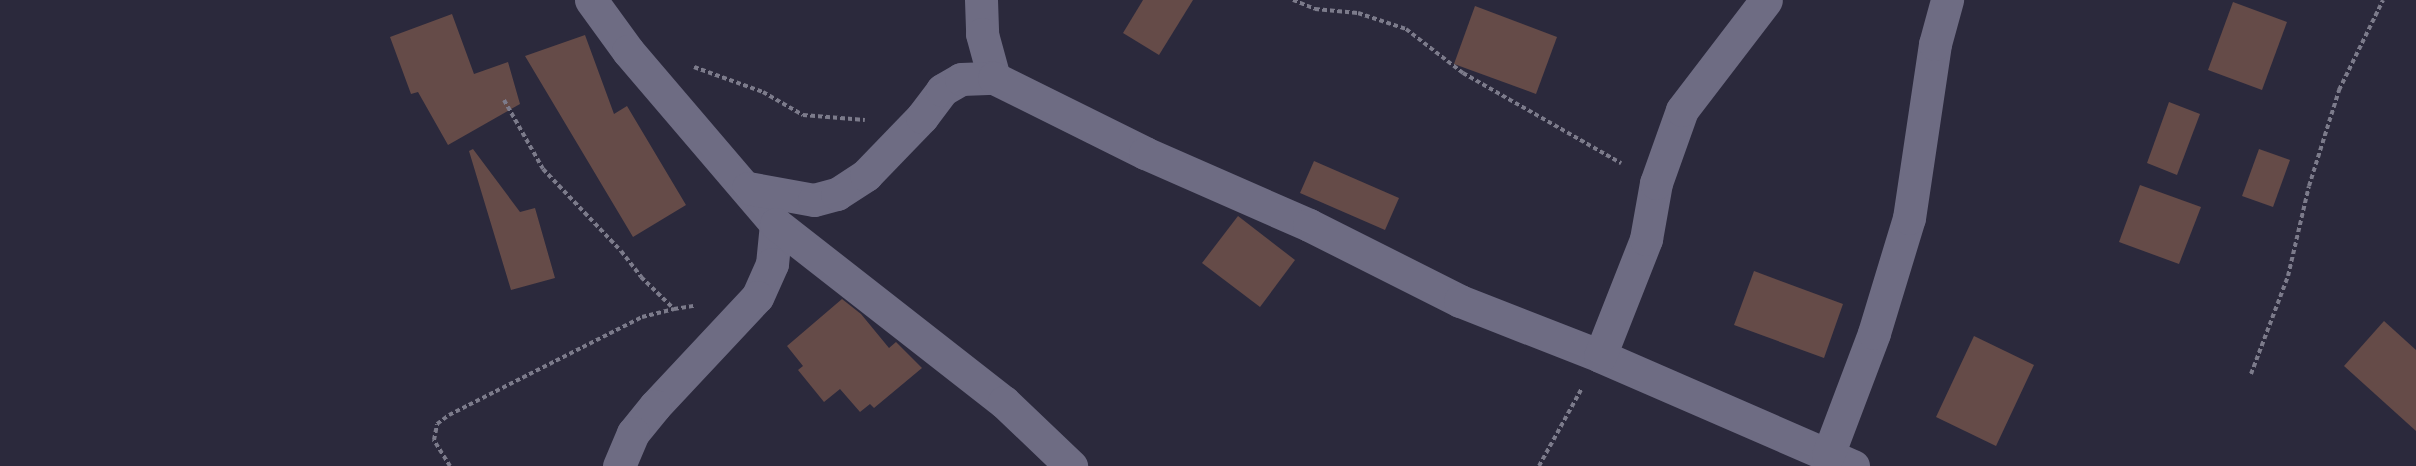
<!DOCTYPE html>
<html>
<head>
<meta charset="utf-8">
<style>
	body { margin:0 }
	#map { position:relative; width:2416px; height:466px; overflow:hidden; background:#2b293c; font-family:"Fira Sans Condensed",sans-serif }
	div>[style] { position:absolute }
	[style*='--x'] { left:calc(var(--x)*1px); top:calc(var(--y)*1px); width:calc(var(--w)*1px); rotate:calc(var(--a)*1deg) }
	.building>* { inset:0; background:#654b48 }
	.path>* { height:4px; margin-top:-2px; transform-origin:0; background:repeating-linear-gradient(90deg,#7c7b8b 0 4.5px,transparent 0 7.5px) }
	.street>* { height:33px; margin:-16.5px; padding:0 16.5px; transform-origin:16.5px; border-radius:16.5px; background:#6e6c83 }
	span { translate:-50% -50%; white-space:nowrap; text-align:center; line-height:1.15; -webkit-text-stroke:4.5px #2b293c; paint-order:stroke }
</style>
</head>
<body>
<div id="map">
	<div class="building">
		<div style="clip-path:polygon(1143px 0,1193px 0,1159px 55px,1123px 33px)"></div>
		<div style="clip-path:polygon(2233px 2px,2287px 22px,2262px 90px,2208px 70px)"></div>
		<div style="clip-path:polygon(1475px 6px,1557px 37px,1536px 94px,1454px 64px)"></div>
		<div style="clip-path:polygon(452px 14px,474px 74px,508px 62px,520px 104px,448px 145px,418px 92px,411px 94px,390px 37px)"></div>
		<div style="clip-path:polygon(585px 35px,614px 114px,627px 106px,686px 205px,633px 237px,525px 56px)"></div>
		<div style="clip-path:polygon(2169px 102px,2200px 114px,2177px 175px,2147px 163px)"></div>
		<div style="clip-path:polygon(473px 149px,520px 212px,535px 208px,555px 278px,511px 290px,469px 151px)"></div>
		<div style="clip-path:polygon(2259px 149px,2290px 160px,2273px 207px,2242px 196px)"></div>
		<div style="clip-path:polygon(1314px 161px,1399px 198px,1385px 230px,1300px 193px)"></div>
		<div style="clip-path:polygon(2140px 185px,2201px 207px,2179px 264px,2119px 242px)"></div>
		<div style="clip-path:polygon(1238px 216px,1295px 260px,1260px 307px,1202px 263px)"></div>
		<div style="clip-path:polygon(1754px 271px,1843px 304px,1824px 358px,1734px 325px)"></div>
		<div style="clip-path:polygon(842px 299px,861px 314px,889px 348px,896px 342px,922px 368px,874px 408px,870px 404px,860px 412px,840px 389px,824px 402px,798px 370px,803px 366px,787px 346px)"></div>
		<div style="clip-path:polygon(2384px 321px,2416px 350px,2416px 431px,2344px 366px)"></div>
		<div style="clip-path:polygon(1974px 336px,2034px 365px,1996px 446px,1936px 417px)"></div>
	</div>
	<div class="path">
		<div style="--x:1293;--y:0;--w:24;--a:22"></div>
		<div style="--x:1315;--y:9;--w:43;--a:5.3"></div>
		<div style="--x:1358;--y:13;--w:51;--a:18.4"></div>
		<div style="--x:1406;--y:29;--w:72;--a:37.7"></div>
		<div style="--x:1463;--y:73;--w:182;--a:29.7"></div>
		<div style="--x:694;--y:67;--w:73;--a:19.9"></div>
		<div style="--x:763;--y:92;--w:46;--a:29.9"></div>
		<div style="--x:803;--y:115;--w:62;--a:4.6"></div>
		<div style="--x:504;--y:100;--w:79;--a:60.5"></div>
		<div style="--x:543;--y:169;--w:113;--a:46.4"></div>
		<div style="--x:621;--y:251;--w:33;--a:52"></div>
		<div style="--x:641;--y:277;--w:46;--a:44.1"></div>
		<div style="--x:674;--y:309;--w:20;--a:-9"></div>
		<div style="--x:2251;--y:374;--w:105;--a:-69.3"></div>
		<div style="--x:2288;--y:276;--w:92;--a:-76.9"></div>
		<div style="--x:2309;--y:186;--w:101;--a:-72.6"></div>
		<div style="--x:2339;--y:90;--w:100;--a:-63.9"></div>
		<div style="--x:450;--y:466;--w:31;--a:-122"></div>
		<div style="--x:434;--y:440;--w:16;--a:-79"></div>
		<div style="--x:437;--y:424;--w:15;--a:-37"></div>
		<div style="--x:449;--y:415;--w:216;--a:-26.9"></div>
		<div style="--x:642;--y:317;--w:33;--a:-14"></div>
		<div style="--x:1539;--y:466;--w:87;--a:-61.1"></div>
	</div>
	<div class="street">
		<div style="--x:591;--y:0;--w:63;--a:54"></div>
		<div style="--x:628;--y:51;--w:228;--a:49.5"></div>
		<div style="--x:776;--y:224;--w:40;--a:95.7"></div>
		<div style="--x:772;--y:264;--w:36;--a:114"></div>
		<div style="--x:757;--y:297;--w:149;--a:133.1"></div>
		<div style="--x:655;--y:406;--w:35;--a:129"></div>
		<div style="--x:633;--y:433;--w:36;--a:113"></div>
		<div style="--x:981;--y:0;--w:34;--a:88"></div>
		<div style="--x:982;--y:34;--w:46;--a:74.7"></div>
		<div style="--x:748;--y:188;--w:67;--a:10.3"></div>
		<div style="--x:814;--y:200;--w:24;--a:-15"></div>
		<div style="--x:837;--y:194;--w:35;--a:-33"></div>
		<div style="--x:866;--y:175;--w:81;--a:-46"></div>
		<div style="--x:922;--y:117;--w:34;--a:-53"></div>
		<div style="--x:942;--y:90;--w:22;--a:-30"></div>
		<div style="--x:961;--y:79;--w:33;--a:-2"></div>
		<div style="--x:994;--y:78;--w:169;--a:26.4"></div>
		<div style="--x:1145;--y:153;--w:179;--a:23.7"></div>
		<div style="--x:1309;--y:225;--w:169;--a:26.7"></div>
		<div style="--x:1460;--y:301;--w:150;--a:21.4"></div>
		<div style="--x:1600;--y:356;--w:276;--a:23.5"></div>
		<div style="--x:776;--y:224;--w:289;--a:38"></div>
		<div style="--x:1004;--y:402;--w:93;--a:43.7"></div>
		<div style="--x:1600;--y:356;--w:126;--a:-68.5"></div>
		<div style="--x:1646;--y:239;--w:57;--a:-79.9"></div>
		<div style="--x:1656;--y:183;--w:77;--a:-70.4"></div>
		<div style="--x:1682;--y:110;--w:138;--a:-52.6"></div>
		<div style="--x:1828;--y:455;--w:130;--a:-69.3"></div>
		<div style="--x:1874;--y:333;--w:120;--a:-73.1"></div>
		<div style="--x:1909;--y:218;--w:176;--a:-81.5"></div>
		<div style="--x:1935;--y:44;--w:46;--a:-74.7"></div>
	</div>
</div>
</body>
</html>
